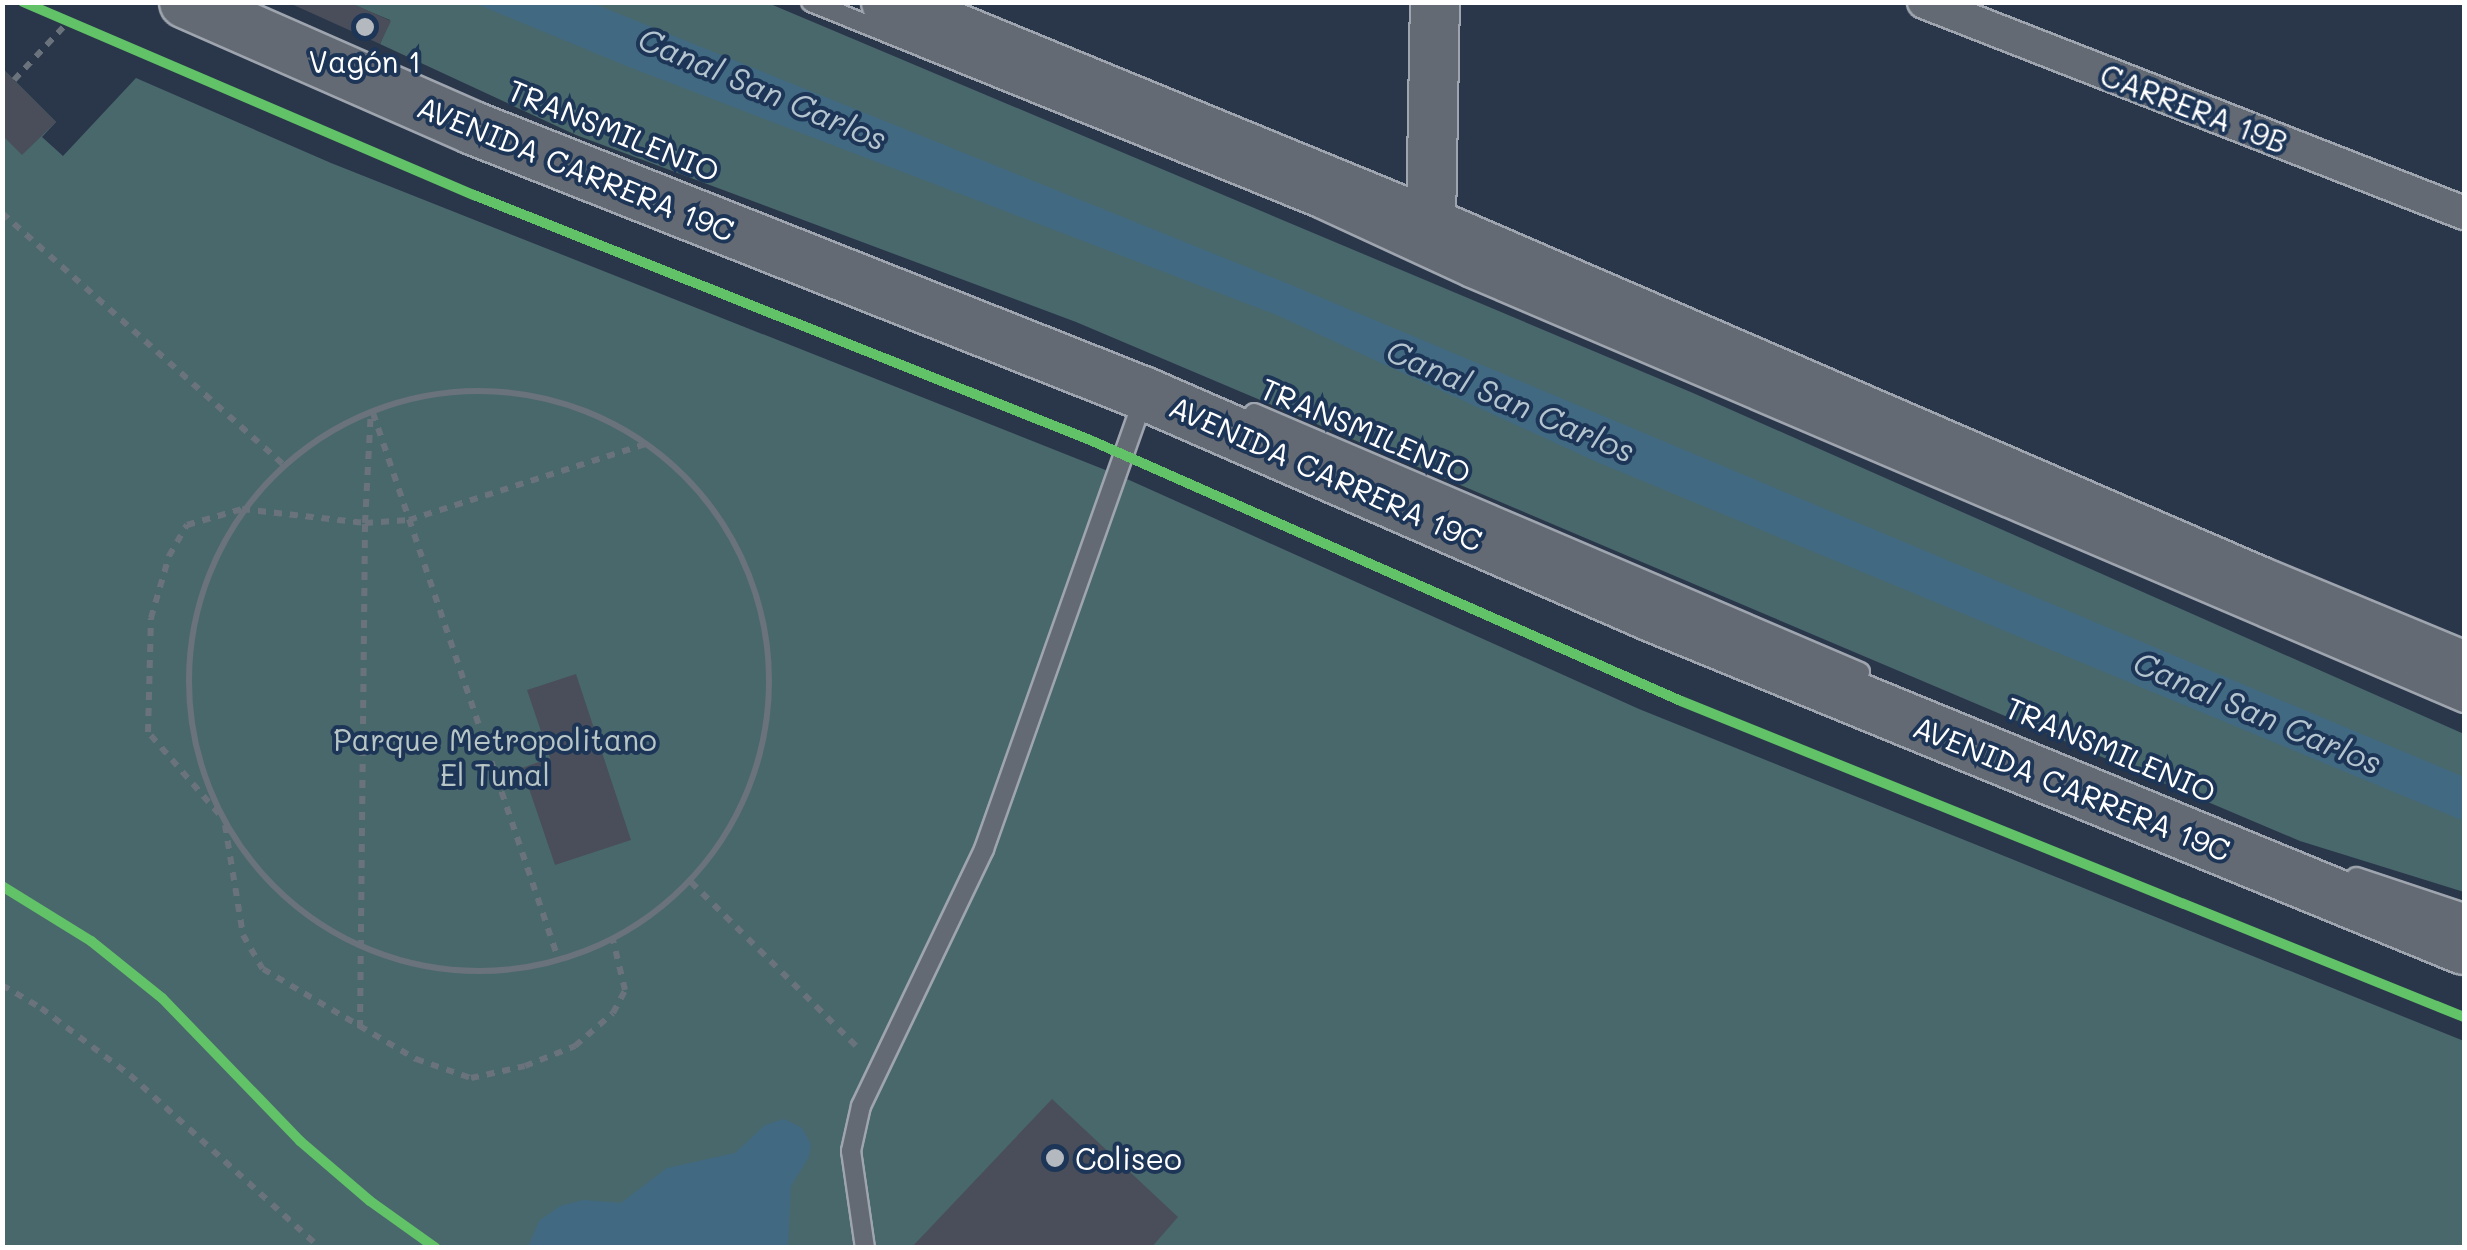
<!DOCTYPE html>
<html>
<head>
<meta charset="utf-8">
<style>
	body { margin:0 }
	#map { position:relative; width:2467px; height:1250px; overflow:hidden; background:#2a374a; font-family:Mali,sans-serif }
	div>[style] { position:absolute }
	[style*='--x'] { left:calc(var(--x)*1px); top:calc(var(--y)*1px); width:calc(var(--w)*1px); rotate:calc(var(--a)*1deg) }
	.green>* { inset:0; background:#49686c }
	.water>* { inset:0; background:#416a82 }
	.building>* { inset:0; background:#494e5a }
	.path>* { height:6px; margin-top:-3px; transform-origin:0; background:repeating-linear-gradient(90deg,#6a727c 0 8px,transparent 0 16px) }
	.path>.ring { margin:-3px; padding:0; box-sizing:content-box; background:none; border:6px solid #6a727c; border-radius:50% }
	.roads { filter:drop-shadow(2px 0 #9fa5ae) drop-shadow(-2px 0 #9fa5ae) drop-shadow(0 2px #9fa5ae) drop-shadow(0 -2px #9fa5ae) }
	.lane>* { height:18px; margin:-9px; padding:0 9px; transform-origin:9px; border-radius:9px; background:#636a74 }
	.street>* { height:32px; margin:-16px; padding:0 16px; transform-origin:16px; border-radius:16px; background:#636a74 }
	.secondary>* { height:48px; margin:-24px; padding:0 24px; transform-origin:24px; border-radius:24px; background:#636a74 }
	.primary>* { height:52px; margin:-26px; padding:0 26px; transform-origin:26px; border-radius:26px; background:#636a74 }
	.cycleway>* { height:10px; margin:-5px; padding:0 5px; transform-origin:5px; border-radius:5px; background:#61c268 }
	.dots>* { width:28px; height:28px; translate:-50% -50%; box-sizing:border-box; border:5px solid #1d3557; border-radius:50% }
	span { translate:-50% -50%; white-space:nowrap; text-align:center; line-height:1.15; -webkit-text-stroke:8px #1d3557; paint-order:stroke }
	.poi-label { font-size:30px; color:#fff }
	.left { translate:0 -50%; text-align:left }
	.street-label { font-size:30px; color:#fff }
	.park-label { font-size:30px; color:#b8c6c6 }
	.water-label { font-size:32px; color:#b4c5cf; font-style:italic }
	.frame { position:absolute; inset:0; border:5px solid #fff; pointer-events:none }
</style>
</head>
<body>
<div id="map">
	<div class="green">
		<div style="clip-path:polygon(349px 3px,768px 3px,1693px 393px,2464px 734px,2464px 892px,2300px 841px,1076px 322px,576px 135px,380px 44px,390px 20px)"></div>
		<div style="clip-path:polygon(2px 68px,56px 122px,42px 137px,63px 156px,136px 78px,331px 163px,1118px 475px,1639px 709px,2464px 1041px,2464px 1247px,3px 1247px)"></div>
	</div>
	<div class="water">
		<div style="clip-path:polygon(474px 3px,592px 3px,1284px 282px,2464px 777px,2464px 821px,1597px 462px,1279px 316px,629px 67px)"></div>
		<div style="clip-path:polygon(784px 1119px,802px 1128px,811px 1144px,809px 1157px,791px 1186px,788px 1247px,528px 1247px,539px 1221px,560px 1206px,583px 1200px,621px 1203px,667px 1168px,735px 1153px,765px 1125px)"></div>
	</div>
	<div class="building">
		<div style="clip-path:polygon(287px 2px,349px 2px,391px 21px,380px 44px)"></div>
		<div style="clip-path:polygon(2px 68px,56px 122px,22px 155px,2px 135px)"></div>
		<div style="clip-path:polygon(576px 674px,631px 840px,555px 865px,522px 768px,550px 758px,527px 690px)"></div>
		<div style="clip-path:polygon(1052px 1099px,1178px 1217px,1151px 1248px,911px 1248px)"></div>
	</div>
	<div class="path">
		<div style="--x:14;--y:80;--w:79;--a:-47"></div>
		<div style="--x:2;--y:213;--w:377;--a:41.8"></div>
		<div class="ring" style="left:189px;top:391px;width:574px;height:574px"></div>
		<div style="--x:373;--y:413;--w:579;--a:71.25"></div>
		<div style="--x:219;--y:814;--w:108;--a:-130.9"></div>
		<div style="--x:148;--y:732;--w:114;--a:-88.5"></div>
		<div style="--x:151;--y:618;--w:65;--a:-73.8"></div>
		<div style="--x:169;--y:556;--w:36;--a:-60"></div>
		<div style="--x:187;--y:525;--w:57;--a:-16.2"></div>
		<div style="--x:242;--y:509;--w:124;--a:6.5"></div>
		<div style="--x:365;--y:523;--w:44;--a:-3.9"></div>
		<div style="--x:409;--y:520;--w:249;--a:-17.8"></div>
		<div style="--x:225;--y:825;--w:111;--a:80.7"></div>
		<div style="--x:243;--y:935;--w:39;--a:60"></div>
		<div style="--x:263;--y:969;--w:178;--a:30.5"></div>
		<div style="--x:416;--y:1059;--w:58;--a:19.1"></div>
		<div style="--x:471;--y:1078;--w:55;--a:-12.5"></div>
		<div style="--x:525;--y:1066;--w:54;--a:-21.8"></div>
		<div style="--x:575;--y:1046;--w:50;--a:-41"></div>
		<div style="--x:613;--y:1013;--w:26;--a:-62"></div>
		<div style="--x:625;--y:990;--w:51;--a:-103.5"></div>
		<div style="--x:691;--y:882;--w:235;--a:44.8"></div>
		<div style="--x:2;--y:985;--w:45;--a:30.5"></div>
		<div style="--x:41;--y:1008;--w:111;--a:37"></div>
		<div style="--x:130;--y:1075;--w:257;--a:42.3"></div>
		<div style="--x:360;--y:1028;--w:505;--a:-89.43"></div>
		<div style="--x:365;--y:523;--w:113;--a:-87"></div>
	</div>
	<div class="roads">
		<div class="lane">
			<div style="--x:811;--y:2;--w:548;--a:22.07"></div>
			<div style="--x:1319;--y:208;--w:164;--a:24.8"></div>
			<div style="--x:1468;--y:277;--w:1083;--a:23.16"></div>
			<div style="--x:1254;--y:413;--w:659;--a:23.14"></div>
			<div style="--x:2356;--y:877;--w:114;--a:18.4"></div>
			<div style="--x:865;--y:1248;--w:98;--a:-98.2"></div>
			<div style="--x:851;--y:1151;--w:46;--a:-77.5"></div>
			<div style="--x:861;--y:1106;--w:285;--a:-64.4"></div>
			<div style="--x:984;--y:849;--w:480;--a:-70.5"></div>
		</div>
		<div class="street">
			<div style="--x:1924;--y:2;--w:580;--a:21.34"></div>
		</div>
		<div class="secondary">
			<div style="--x:1431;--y:225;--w:223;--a:-89"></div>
		</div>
		<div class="primary">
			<div style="--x:186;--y:2;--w:313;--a:23.7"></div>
			<div style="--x:473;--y:128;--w:723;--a:21.6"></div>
			<div style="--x:1145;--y:394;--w:555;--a:23.56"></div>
			<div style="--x:1654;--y:616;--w:875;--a:22.29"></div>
			<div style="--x:888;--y:2;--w:587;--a:22.33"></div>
			<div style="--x:1431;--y:225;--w:904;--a:23.39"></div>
			<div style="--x:2261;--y:584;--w:220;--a:22.5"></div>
		</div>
	</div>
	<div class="cycleway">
		<div style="--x:23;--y:2;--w:491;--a:23.2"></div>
		<div style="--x:474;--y:195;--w:663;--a:21.69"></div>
		<div style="--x:1090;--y:440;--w:646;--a:23.83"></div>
		<div style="--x:1681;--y:701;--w:844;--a:21.98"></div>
		<div style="--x:2;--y:886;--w:105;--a:31.7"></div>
		<div style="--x:91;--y:941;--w:91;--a:38.8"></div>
		<div style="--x:162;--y:998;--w:199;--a:46"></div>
		<div style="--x:300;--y:1141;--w:92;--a:40.6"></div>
		<div style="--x:370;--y:1201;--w:81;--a:35.5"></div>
	</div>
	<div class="dots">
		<div style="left:365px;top:27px;background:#b4b9c0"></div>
		<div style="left:1055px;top:1158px;background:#b4b9c0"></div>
	</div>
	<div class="poi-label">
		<span style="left:365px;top:61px">Vagón 1</span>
		<span class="left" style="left:1075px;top:1158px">Coliseo</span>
	</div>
	<div class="street-label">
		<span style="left:2194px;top:108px;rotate:21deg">CARRERA 19B</span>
		<span style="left:614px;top:130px;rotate:22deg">TRANSMILENIO</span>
		<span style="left:576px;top:168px;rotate:22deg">AVENIDA CARRERA 19C</span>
		<span style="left:1366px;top:430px;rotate:23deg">TRANSMILENIO</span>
		<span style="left:1326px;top:473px;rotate:24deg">AVENIDA CARRERA 19C</span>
		<span style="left:2111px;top:749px;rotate:23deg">TRANSMILENIO</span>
		<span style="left:2072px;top:788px;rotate:22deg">AVENIDA CARRERA 19C</span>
	</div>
	<div class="park-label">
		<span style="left:495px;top:756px">Parque Metropolitano<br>El Tunal</span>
	</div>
	<div class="water-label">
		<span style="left:763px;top:88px;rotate:23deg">Canal San Carlos</span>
		<span style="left:1511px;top:400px;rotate:23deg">Canal San Carlos</span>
		<span style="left:2258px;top:712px;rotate:23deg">Canal San Carlos</span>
	</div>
	<div class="frame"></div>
</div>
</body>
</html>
